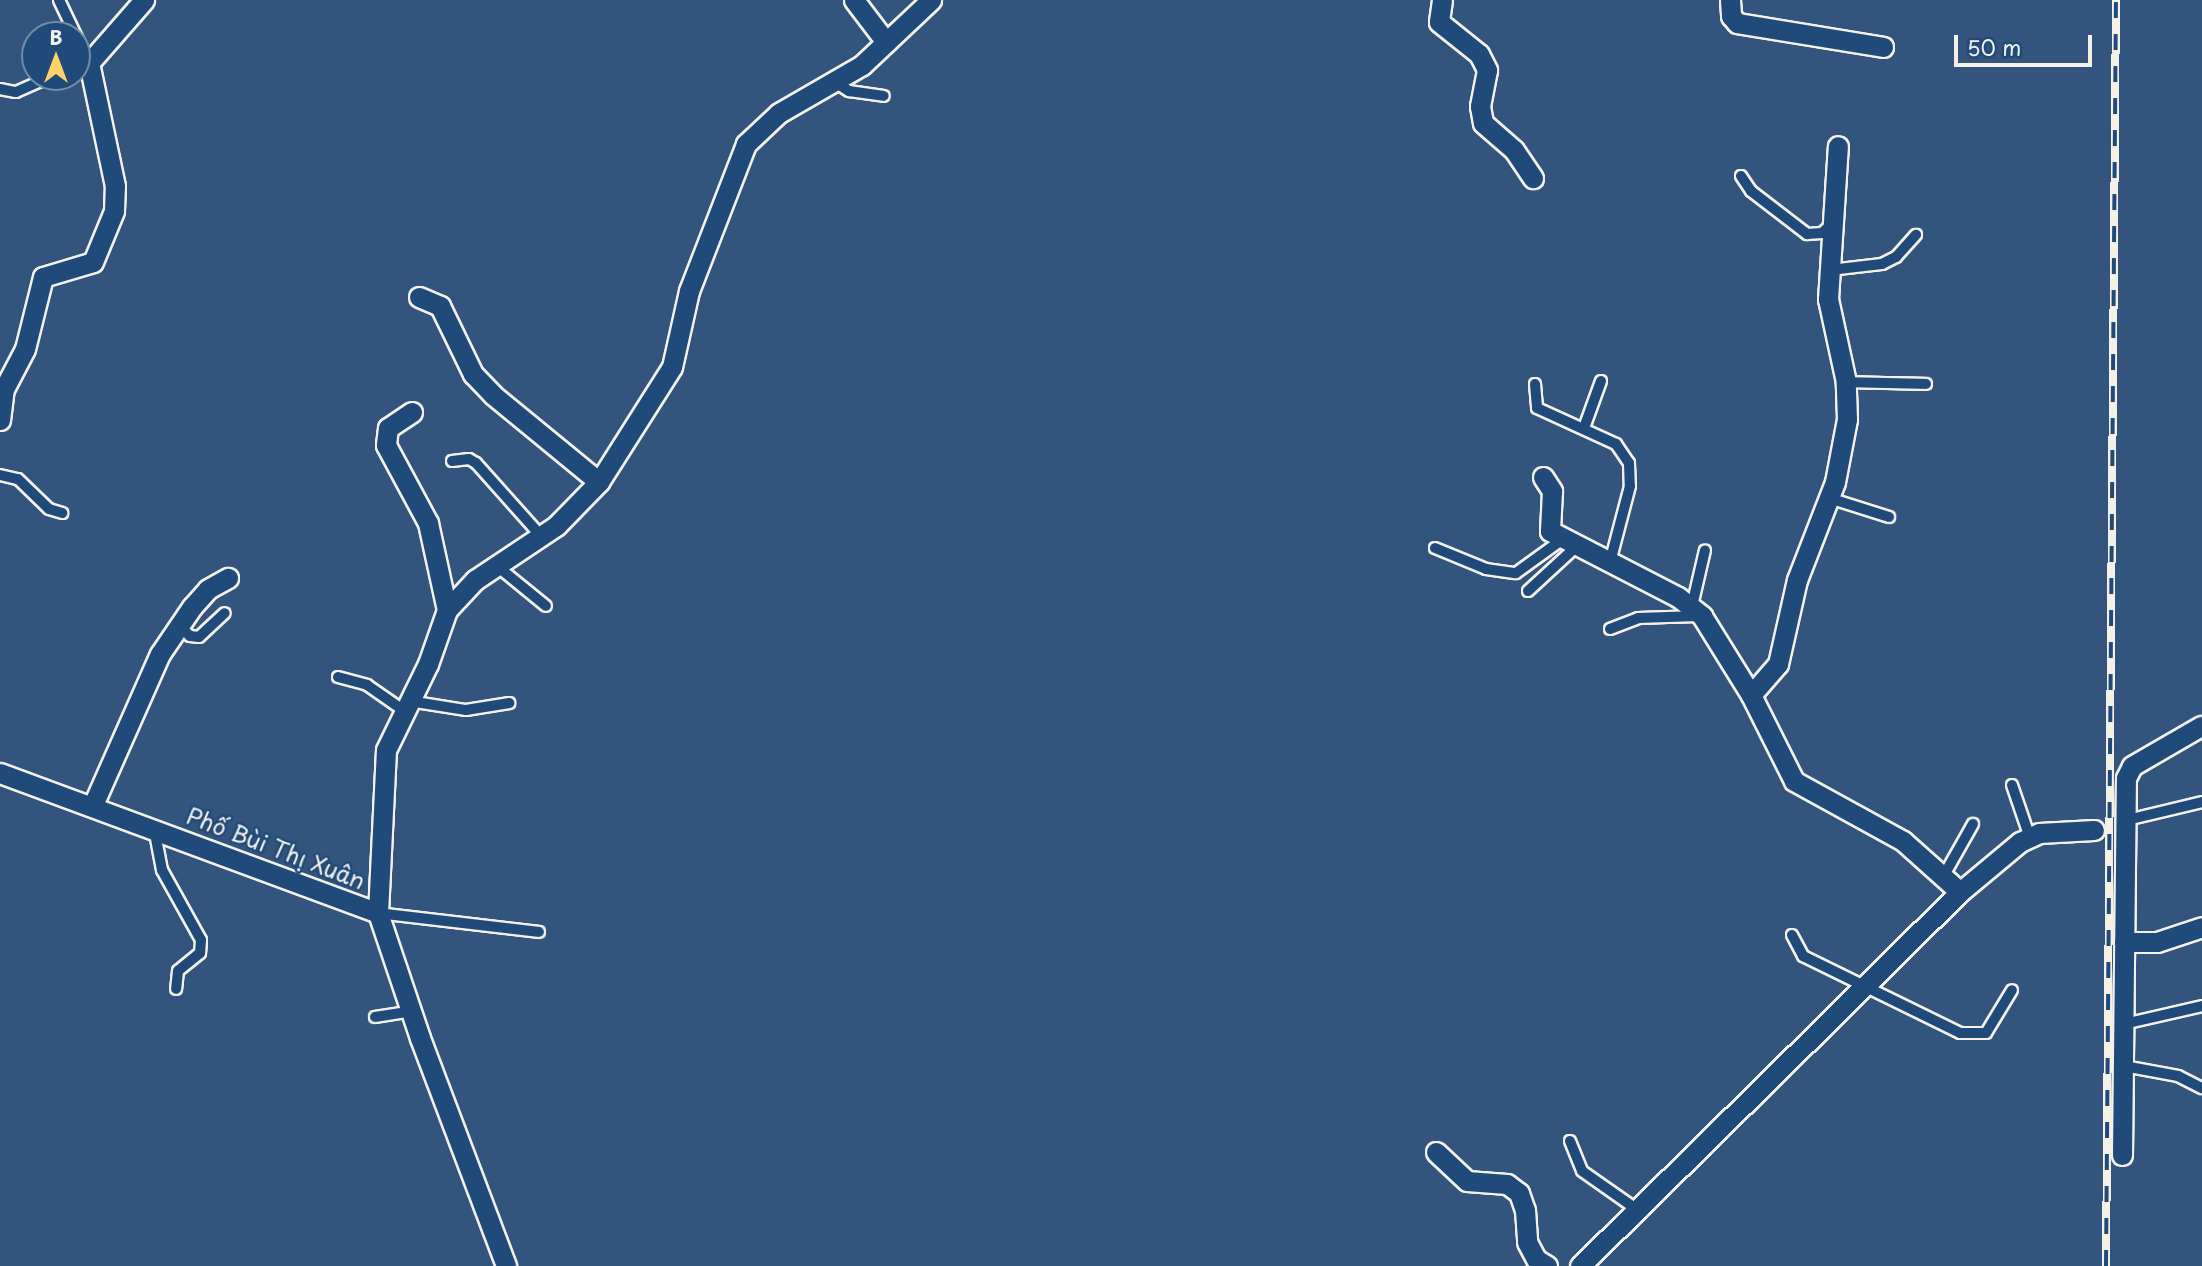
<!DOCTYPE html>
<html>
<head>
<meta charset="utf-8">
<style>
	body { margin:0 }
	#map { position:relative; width:2202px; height:1266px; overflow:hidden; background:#33547c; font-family:"Playpen Sans",sans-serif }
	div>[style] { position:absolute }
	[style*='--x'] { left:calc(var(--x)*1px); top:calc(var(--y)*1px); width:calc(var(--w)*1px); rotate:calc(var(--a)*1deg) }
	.roads { filter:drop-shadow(2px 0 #f4f1e8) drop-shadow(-2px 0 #f4f1e8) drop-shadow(0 2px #f4f1e8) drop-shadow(0 -2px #f4f1e8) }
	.lane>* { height:10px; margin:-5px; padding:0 5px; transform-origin:5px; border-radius:5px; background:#1f4a7a }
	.street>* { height:19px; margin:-9.5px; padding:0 9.5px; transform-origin:9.5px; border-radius:9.5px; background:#1f4a7a }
	.rail>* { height:8px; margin-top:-4px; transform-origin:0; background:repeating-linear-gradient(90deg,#1f4a7a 0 16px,#f4f1e8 0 32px); box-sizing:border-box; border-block:2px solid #f4f1e8 }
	span { translate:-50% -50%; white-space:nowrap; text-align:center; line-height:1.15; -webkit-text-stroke:5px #1f4a7a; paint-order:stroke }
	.street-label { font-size:23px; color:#f4f1e8 }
	.north { position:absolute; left:21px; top:21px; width:70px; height:70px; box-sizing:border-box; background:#1f4a7a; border:2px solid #748da6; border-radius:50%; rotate:0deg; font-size:19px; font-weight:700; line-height:28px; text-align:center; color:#f4f1e8 }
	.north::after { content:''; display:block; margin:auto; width:24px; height:32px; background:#ffd166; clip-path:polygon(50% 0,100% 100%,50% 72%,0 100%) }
	.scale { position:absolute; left:1954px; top:35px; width:138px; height:32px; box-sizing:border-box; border:4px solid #f4f1e8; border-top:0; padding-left:9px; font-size:21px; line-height:24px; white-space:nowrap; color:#f4f1e8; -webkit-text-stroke:5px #1f4a7a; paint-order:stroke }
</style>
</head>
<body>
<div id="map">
	<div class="roads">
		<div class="lane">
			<div style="--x:59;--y:0;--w:70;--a:64.5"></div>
			<div style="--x:89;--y:63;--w:12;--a:166"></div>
			<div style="--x:835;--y:82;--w:17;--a:33"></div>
			<div style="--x:849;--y:91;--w:35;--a:8"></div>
			<div style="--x:0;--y:89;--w:16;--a:11"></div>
			<div style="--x:16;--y:92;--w:37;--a:-24"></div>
			<div style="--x:1741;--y:176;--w:18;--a:56"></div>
			<div style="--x:1751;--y:191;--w:71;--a:37.5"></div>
			<div style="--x:1807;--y:234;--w:15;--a:-4"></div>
			<div style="--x:1822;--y:233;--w:13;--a:-42"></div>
			<div style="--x:1830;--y:270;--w:52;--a:-6.6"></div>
			<div style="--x:1882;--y:264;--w:16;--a:-27"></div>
			<div style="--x:1896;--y:257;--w:30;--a:-48"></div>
			<div style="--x:1846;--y:382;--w:80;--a:1.4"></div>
			<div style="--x:1535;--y:384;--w:24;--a:85"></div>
			<div style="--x:1537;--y:408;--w:87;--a:24.5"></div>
			<div style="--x:1616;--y:444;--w:23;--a:56"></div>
			<div style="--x:1629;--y:463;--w:23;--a:88"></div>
			<div style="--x:1630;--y:486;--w:79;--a:104.7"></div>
			<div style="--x:1584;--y:428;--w:50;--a:-70.1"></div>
			<div style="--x:452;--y:461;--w:17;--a:-7"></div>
			<div style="--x:469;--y:459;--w:8;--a:30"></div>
			<div style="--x:476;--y:463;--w:99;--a:48.3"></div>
			<div style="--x:0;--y:475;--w:18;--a:13"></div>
			<div style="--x:18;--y:479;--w:43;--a:44.1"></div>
			<div style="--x:49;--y:509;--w:14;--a:17"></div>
			<div style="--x:1829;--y:498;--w:63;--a:17.6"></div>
			<div style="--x:1435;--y:548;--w:55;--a:22.4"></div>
			<div style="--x:1486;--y:569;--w:30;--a:8"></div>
			<div style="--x:1516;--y:573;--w:58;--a:-35.9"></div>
			<div style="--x:497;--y:566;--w:63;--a:39.2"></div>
			<div style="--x:1528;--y:591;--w:67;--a:-42.6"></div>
			<div style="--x:1692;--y:606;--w:57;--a:-76.9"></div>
			<div style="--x:179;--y:626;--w:15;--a:42"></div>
			<div style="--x:190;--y:636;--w:9;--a:6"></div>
			<div style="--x:199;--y:637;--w:35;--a:-43"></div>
			<div style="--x:1610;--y:629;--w:30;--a:-21"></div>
			<div style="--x:1638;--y:618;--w:60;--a:-1.9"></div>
			<div style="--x:338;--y:677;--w:30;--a:15"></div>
			<div style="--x:367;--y:685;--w:44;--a:34.8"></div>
			<div style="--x:409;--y:701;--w:58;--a:9"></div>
			<div style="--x:466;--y:710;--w:44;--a:-9.2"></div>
			<div style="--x:2012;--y:785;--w:56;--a:71.2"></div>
			<div style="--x:2127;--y:820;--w:77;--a:-13.5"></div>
			<div style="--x:154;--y:828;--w:43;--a:79.2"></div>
			<div style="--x:162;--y:870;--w:80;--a:60.9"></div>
			<div style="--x:201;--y:940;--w:13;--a:94"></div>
			<div style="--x:200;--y:953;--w:28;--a:141"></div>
			<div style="--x:178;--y:971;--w:18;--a:96"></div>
			<div style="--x:1943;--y:877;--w:61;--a:-60.5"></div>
			<div style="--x:378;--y:913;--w:162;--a:6.7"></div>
			<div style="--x:1792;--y:935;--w:24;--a:62"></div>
			<div style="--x:1803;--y:956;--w:175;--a:26.1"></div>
			<div style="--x:1960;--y:1033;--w:26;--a:0"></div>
			<div style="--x:1986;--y:1033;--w:50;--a:-58.8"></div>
			<div style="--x:375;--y:1017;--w:36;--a:-9"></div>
			<div style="--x:2124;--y:1024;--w:80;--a:-13"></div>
			<div style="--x:2124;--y:1066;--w:55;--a:10.5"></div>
			<div style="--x:2178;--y:1076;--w:27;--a:27"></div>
			<div style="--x:1570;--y:1141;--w:32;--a:68"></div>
			<div style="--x:1582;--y:1171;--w:66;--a:35.1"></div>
		</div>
		<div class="street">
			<div style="--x:854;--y:0;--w:53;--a:52.7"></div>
			<div style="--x:1442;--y:0;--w:22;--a:98"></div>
			<div style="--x:1439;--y:22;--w:51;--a:38.7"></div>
			<div style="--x:1479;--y:54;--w:18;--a:63"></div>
			<div style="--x:1487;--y:70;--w:37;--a:101"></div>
			<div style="--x:1480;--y:106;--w:17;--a:80"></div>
			<div style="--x:1483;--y:123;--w:41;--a:41.1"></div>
			<div style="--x:1514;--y:150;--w:34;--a:56"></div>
			<div style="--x:1730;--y:0;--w:16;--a:86"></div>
			<div style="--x:1731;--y:16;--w:9;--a:49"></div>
			<div style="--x:1737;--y:23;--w:148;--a:9.3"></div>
			<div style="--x:419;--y:297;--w:23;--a:23"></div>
			<div style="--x:440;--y:306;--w:76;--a:64.1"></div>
			<div style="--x:473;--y:374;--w:29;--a:46"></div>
			<div style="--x:493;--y:395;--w:137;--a:39.4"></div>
			<div style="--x:412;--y:412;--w:29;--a:146"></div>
			<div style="--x:388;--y:428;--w:17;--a:97"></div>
			<div style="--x:386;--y:445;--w:89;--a:61.7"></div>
			<div style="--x:428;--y:523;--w:89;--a:77.7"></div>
			<div style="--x:0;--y:420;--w:31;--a:-83"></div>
			<div style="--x:4;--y:389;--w:45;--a:-62.3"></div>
			<div style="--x:25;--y:349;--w:74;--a:-76"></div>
			<div style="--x:43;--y:277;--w:52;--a:-16.7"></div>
			<div style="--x:93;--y:262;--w:55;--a:-67.6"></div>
			<div style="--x:114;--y:211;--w:25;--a:-88"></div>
			<div style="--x:115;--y:186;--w:126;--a:-101.9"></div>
			<div style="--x:89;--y:63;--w:84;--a:-48.9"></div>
			<div style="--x:1543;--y:477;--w:17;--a:57"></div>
			<div style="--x:1552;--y:491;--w:40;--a:92.9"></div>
			<div style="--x:1550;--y:531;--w:144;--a:27.3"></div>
			<div style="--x:1678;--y:597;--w:31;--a:38"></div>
			<div style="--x:1702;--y:616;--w:93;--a:58.2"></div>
			<div style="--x:1751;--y:695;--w:96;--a:63.4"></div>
			<div style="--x:1794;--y:781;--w:124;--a:28.8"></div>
			<div style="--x:1903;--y:841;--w:76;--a:41.8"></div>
			<div style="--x:1751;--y:695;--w:41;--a:-48.9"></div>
			<div style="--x:1778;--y:664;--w:86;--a:-77.3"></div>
			<div style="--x:1797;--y:580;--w:105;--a:-68.8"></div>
			<div style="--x:1835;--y:482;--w:64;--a:-79.2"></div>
			<div style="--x:1847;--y:419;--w:37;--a:-92"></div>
			<div style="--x:1846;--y:382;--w:85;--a:-102.2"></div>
			<div style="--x:1828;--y:299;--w:153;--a:-86.3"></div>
			<div style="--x:0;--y:773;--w:403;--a:20.3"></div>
			<div style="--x:378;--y:913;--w:132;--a:71.4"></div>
			<div style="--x:420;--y:1038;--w:244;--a:69.3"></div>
			<div style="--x:93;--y:805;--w:165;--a:-66.1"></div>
			<div style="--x:160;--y:654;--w:57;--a:-55.8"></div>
			<div style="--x:192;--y:607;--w:24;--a:-48"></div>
			<div style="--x:208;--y:589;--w:23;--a:-29"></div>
			<div style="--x:378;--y:913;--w:163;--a:-87.2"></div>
			<div style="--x:386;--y:750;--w:96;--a:-64"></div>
			<div style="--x:428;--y:664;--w:57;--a:-70.6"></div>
			<div style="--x:447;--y:610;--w:41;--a:-47"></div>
			<div style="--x:475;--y:580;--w:97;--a:-33.7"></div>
			<div style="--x:556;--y:526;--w:62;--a:-45.7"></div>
			<div style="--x:599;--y:482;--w:136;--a:-57.6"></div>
			<div style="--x:672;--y:367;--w:78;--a:-77.4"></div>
			<div style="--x:689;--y:291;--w:158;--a:-68.8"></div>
			<div style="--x:746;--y:144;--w:45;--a:-43.2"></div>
			<div style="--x:779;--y:113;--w:96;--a:-30"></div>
			<div style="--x:862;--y:65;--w:95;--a:-43.3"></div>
			<div style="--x:2124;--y:942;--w:33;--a:0"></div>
			<div style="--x:2157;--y:942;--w:47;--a:-18.4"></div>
			<div style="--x:1436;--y:1152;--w:42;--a:43.1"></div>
			<div style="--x:1467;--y:1181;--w:40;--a:4.3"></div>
			<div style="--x:1507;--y:1184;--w:15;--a:37"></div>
			<div style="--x:1519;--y:1193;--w:18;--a:71"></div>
			<div style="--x:1525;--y:1210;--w:32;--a:86"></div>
			<div style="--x:1527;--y:1242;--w:19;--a:62"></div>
			<div style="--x:1536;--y:1259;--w:13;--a:32"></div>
			<div style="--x:2122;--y:1155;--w:377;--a:-89.4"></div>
			<div style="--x:2126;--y:778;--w:13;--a:-63"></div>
			<div style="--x:2132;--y:766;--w:80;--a:-30.1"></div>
			<div style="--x:1580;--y:1266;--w:533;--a:-44.54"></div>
			<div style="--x:1960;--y:892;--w:78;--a:-39.8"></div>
			<div style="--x:2020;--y:842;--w:21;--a:-25"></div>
			<div style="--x:2039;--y:833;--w:55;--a:-3.1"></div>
		</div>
	</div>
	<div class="rail">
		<div style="--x:2106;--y:1266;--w:1266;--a:-89.55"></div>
	</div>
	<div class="street-label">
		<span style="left:276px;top:848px;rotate:21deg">Phố Bùi Thị Xuân</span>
	</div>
	<div class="north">B</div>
	<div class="scale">50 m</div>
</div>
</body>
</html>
